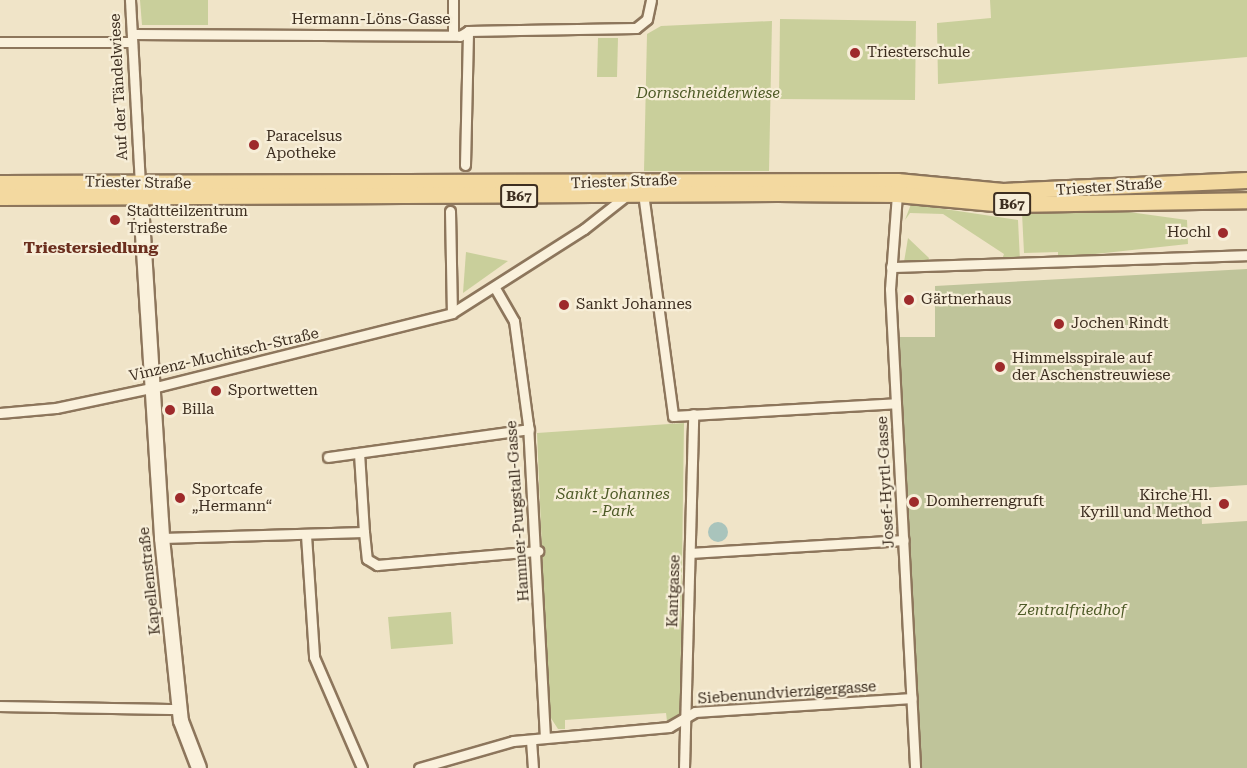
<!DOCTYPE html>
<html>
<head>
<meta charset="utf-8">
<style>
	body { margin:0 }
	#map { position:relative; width:1247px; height:768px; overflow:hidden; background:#f0e4c8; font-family:"Roboto Serif",serif }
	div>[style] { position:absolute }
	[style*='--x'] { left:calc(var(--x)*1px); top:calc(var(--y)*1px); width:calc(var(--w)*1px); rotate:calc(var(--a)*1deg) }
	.green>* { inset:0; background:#c9cf9b }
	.cemetery>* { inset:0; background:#bfc49a }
	.water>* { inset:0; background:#a9c4bc }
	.round { border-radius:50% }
	.roads { filter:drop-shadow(2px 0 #8d765c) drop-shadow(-2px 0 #8d765c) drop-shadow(0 2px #8d765c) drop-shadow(0 -2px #8d765c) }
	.street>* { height:9px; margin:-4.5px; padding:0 4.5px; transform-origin:4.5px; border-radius:4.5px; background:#faf1dc }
	.secondary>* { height:14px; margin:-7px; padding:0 7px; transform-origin:7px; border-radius:7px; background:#faf1dc }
	.primary>* { height:15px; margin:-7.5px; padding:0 7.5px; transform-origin:7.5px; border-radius:7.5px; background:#f3d9a0 }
	.dots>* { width:16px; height:16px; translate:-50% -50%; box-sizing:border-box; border:3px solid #f7eed8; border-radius:50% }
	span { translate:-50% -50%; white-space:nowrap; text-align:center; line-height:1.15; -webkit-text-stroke:4.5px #f7eed8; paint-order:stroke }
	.shield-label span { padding:2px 4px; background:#f7eed8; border:2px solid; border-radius:4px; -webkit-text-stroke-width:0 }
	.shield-label { font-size:14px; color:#3d2e20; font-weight:700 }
	.street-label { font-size:15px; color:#3d2e20 }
	.poi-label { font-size:15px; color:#3d2e20 }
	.left { translate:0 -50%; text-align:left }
	.right { translate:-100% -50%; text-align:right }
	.park-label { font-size:15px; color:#4d5a26; font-style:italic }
	.neighbourhood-label { font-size:16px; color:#6b2e1e; font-weight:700 }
</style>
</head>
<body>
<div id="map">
	<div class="green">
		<div style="clip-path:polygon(140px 0,208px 0,208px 25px,142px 25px)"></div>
		<div style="clip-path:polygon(990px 0,1247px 0,1247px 57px,938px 84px,937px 23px,991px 18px)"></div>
		<div style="clip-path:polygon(780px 19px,916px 21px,915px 100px,779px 99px)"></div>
		<div style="clip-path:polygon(772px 21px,769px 171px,644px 171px,647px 34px,661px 26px)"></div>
		<div style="clip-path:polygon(598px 38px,618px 38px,617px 77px,597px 77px)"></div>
		<div style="clip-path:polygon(911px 204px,1018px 220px,1020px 261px,1001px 262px,1004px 254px,943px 214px,910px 213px,905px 220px)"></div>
		<div style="clip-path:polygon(1129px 212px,1187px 220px,1188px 244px,1058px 258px,1058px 252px,1024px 253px,1022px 213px)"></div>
		<div style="clip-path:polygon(908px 238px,929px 258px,928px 261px,904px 262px)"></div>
		<div style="clip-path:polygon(466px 252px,508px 261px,463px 293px)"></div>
		<div style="clip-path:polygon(684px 423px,680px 715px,667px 721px,666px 713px,565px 720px,565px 729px,558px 729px,549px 715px,537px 433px)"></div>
		<div style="clip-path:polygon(451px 612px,453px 644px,391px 649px,388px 617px)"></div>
	</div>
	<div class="cemetery">
		<div style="clip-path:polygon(1247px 269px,1247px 485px,1200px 488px,1202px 524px,1247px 521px,1247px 768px,922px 768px,898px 337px,935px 337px,935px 286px)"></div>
	</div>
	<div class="water">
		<div class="round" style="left:708px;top:522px;width:20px;height:20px"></div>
	</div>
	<div class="roads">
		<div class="street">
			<div style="--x:130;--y:0;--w:182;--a:86.9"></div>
			<div style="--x:453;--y:0;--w:35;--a:90"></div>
			<div style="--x:132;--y:34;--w:328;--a:0.3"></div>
			<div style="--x:460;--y:36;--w:9;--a:-32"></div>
			<div style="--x:468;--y:31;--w:168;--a:-1"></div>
			<div style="--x:636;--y:28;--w:14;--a:-39"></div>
			<div style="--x:647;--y:19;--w:19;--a:-78"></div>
			<div style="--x:0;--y:42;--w:132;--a:0"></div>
			<div style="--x:465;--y:165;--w:134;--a:-88.7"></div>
			<div style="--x:643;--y:193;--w:225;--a:82.3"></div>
			<div style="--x:673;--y:416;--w:223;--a:-3.3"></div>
			<div style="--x:897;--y:194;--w:95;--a:94.2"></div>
			<div style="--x:890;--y:289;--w:480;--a:87"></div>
			<div style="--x:450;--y:211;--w:102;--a:88.9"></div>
			<div style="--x:891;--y:267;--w:356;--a:-1.9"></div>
			<div style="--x:495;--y:288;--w:38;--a:60"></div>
			<div style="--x:514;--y:321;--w:104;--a:82.3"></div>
			<div style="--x:528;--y:424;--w:314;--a:86.9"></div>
			<div style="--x:0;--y:413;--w:56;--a:-5.1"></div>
			<div style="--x:56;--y:408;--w:106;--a:-11.9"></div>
			<div style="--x:160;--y:386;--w:301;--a:-14"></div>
			<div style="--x:452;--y:313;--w:156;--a:-32.5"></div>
			<div style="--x:584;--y:229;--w:55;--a:-38.3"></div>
			<div style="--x:359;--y:453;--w:79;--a:86.4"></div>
			<div style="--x:328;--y:457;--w:203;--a:-7.9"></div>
			<div style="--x:306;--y:535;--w:122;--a:86.2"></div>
			<div style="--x:314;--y:657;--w:121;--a:66.6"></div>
			<div style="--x:162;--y:538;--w:202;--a:-1.7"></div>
			<div style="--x:364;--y:532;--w:27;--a:84"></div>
			<div style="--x:367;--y:559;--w:12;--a:31"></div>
			<div style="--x:377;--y:565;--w:162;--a:-5"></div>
			<div style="--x:690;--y:553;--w:214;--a:-3.5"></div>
			<div style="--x:0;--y:706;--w:179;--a:1"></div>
			<div style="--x:531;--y:740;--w:28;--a:86"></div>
			<div style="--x:419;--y:768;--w:98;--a:-16"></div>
			<div style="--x:513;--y:741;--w:157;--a:-5.1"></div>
			<div style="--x:669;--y:727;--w:30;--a:-30"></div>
			<div style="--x:695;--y:712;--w:217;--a:-3.7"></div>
			<div style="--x:684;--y:768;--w:354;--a:-88.5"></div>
		</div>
		<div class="secondary">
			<div style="--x:140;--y:187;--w:352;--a:86.4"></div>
			<div style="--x:162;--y:538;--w:184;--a:84.1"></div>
			<div style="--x:181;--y:721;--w:50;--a:69"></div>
		</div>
		<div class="primary">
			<div style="--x:0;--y:183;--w:897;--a:-0.13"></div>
			<div style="--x:897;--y:181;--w:106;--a:5.4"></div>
			<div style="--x:1003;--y:191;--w:244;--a:-2.6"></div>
			<div style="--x:0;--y:197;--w:777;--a:-0.29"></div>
			<div style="--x:777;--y:193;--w:120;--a:0.5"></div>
			<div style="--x:897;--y:194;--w:108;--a:5.3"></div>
			<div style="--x:1005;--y:204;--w:242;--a:-0.9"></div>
		</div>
	</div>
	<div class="dots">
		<div style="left:855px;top:53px;background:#9e2a2b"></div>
		<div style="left:254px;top:145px;background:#9e2a2b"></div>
		<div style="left:115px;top:220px;background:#9e2a2b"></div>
		<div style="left:1223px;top:233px;background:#9e2a2b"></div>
		<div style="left:909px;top:300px;background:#9e2a2b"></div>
		<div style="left:564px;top:305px;background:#9e2a2b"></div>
		<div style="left:1059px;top:324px;background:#9e2a2b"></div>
		<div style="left:1000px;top:367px;background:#9e2a2b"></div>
		<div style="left:216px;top:391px;background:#9e2a2b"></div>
		<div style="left:170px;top:410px;background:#9e2a2b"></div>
		<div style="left:180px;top:498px;background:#9e2a2b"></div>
		<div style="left:914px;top:502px;background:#9e2a2b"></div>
		<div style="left:1224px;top:504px;background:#9e2a2b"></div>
	</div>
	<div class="shield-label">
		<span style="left:519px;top:196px">B67</span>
		<span style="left:1012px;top:204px">B67</span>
	</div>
	<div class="street-label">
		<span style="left:371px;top:20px">Hermann-Löns-Gasse</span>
		<span style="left:119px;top:87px;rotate:-93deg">Auf der Tändelwiese</span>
		<span style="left:624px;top:182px;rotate:-2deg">Triester Straße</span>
		<span style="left:138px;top:183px;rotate:1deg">Triester Straße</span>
		<span style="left:1109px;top:187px;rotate:-4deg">Triester Straße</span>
		<span style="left:224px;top:355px;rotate:-13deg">Vinzenz-Muchitsch-Straße</span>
		<span style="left:886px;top:482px;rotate:-93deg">Josef-Hyrtl-Gasse</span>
		<span style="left:518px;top:511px;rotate:-94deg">Hammer-Purgstall-Gasse</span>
		<span style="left:150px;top:581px;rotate:-96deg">Kapellenstraße</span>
		<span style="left:674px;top:591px;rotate:-88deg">Kantgasse</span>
		<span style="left:787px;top:693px;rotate:-4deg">Siebenundvierzigergasse</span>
	</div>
	<div class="poi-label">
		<span class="left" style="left:867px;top:53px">Triesterschule</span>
		<span class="left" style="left:266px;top:145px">Paracelsus<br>Apotheke</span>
		<span class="left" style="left:127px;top:220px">Stadtteilzentrum<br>Triesterstraße</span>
		<span class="right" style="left:1211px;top:233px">Hochl</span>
		<span class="left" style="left:921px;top:300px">Gärtnerhaus</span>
		<span class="left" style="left:576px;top:305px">Sankt Johannes</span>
		<span class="left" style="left:1071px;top:324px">Jochen Rindt</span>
		<span class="left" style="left:1012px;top:367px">Himmelsspirale auf<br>der Aschenstreuwiese</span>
		<span class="left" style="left:228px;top:391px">Sportwetten</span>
		<span class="left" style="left:182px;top:410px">Billa</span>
		<span class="left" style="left:192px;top:498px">Sportcafe<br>„Hermann“</span>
		<span class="right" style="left:1212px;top:504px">Kirche Hl.<br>Kyrill und Method</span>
		<span class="left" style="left:926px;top:502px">Domherrengruft</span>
	</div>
	<div class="park-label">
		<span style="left:708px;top:94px">Dornschneiderwiese</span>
		<span style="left:613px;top:503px">Sankt Johannes<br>- Park</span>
		<span style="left:1072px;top:611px">Zentralfriedhof</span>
	</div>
	<div class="neighbourhood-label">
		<span style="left:91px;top:248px">Triestersiedlung</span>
	</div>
</div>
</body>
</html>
